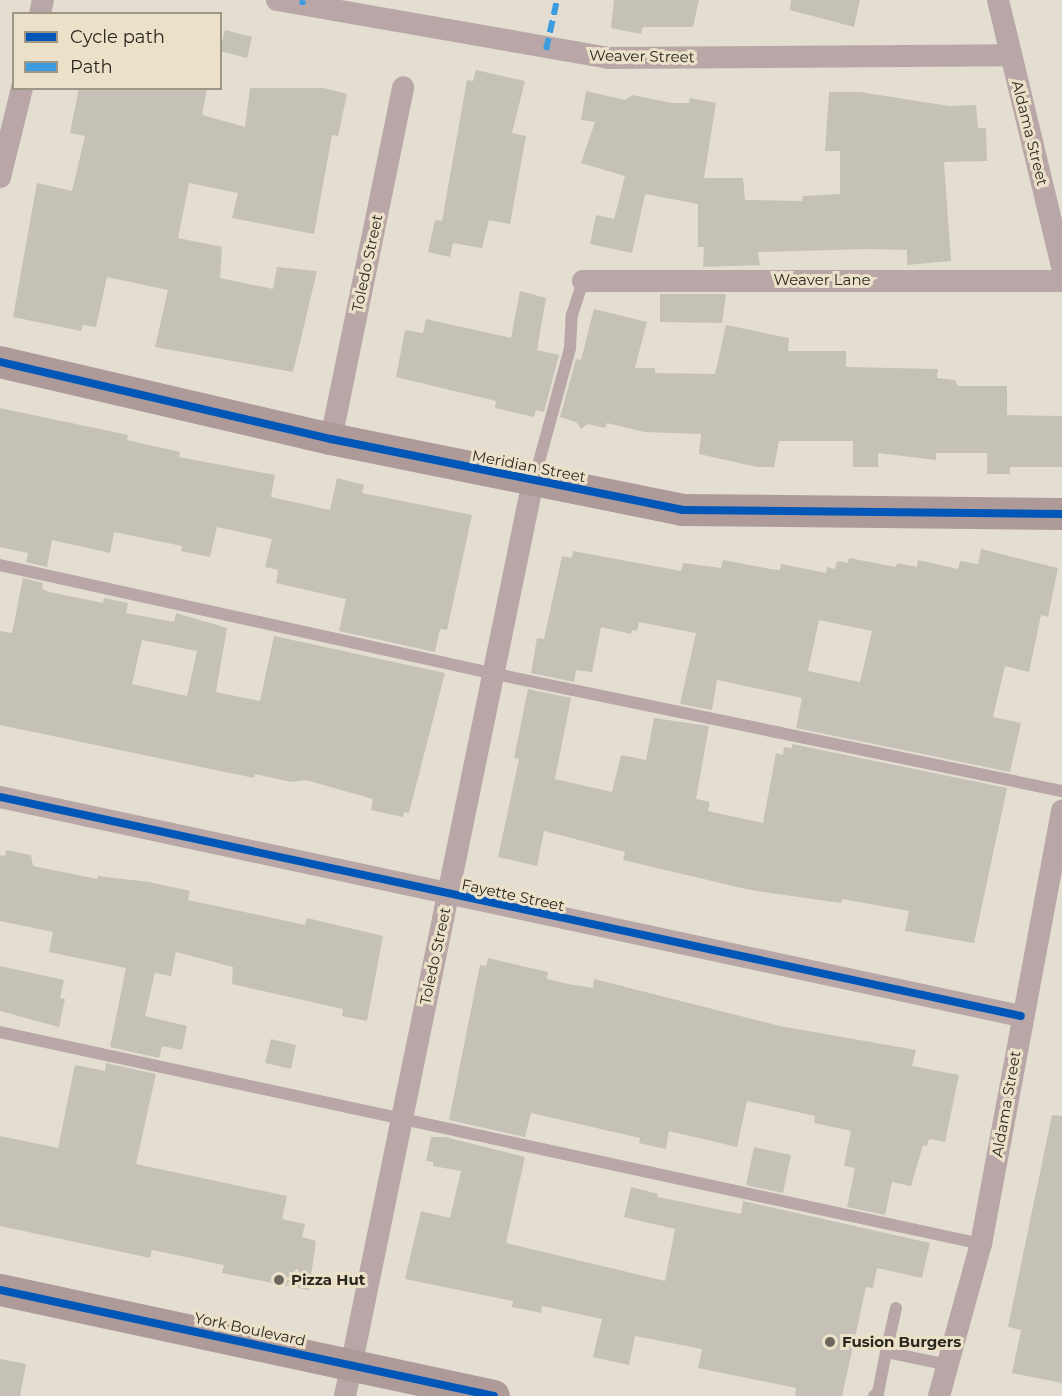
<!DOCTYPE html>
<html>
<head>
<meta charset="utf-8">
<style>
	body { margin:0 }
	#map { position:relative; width:1062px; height:1396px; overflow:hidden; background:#e3ded1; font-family:Montserrat,sans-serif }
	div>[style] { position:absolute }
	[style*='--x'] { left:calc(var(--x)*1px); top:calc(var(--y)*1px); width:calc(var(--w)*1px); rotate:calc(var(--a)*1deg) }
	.building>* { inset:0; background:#c5c1b7 }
	.lane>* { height:12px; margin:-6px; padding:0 6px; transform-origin:6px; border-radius:6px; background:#b8a7a6 }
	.street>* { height:22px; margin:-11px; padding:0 11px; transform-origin:11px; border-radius:11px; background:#b8a7a6 }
	.secondary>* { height:32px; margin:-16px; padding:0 16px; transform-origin:16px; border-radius:16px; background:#af9a9a }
	.quiet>* { height:6px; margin-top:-3px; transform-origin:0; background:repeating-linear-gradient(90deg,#3d9ce0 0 12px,transparent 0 18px) }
	.cycleway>* { height:8px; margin:-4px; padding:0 4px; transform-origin:4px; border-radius:4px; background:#0057b8 }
	.dots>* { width:16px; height:16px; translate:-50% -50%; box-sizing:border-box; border:3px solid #ebe1c9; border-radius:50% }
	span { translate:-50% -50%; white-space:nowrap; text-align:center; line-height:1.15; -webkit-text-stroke:6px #ebe1c9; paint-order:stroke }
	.street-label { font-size:15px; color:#2b281f }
	.poi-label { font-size:15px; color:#2b281f; font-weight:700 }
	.left { translate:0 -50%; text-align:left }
	.legend { position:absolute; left:12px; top:12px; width:210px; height:78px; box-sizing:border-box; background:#ebe1c9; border:2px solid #9e9785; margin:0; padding:8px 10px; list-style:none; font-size:18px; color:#2b281f }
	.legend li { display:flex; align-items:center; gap:12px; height:30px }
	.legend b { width:30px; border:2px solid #9e9785 }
</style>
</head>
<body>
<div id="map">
	<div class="building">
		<div style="clip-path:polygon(614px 0,699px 0,693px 27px,643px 27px,641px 34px,611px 28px)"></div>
		<div style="clip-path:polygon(791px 0,860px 0,854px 27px,790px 10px)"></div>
		<div style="clip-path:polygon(225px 30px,252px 37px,247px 58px,220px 51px)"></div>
		<div style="clip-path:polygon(476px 70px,525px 81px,512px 133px,526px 136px,510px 224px,489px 220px,482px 248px,453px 243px,450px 257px,428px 252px,435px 220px,442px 221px,467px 80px,473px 81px)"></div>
		<div style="clip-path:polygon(79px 88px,207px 88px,202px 115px,245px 127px,250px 88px,324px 88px,347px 94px,338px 136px,332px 135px,314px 234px,232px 218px,238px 193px,189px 183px,178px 238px,222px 247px,220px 278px,273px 289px,277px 267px,317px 271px,293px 372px,155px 347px,168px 290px,107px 277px,96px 327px,83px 325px,81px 331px,13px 317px,37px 183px,72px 191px,85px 136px,70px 133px)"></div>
		<div style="clip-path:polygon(586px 91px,625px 100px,632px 95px,672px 103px,689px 103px,690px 98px,716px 103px,704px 178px,743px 178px,745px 200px,802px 201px,803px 196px,840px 194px,840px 151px,825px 151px,829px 92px,860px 92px,949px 106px,976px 105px,978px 128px,986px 128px,987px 161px,944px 162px,951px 261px,907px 265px,907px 250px,867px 249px,758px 252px,760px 265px,703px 267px,704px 247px,698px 247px,698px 204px,645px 194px,632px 253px,590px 244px,596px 215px,614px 219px,625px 176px,581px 163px,595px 122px,581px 120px)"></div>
		<div style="clip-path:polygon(520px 291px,546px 298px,537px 350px,559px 355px,544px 412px,536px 410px,534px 417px,495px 408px,496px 401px,396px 377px,405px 330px,423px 333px,426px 319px,511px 338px)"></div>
		<div style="clip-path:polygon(660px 294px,726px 294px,722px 323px,660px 322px)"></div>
		<div style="clip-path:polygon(594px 309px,647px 322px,635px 368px,655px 368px,655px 373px,715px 374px,726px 325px,789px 338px,788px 351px,846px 351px,846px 367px,938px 369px,937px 378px,955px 380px,958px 386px,1007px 386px,1007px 415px,1062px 416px,1062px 467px,1010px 467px,1010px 474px,987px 474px,987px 453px,936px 453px,936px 460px,878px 453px,878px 467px,853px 467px,853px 441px,779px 441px,774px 467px,757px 467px,699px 454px,701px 434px,644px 432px,607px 423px,605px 428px,588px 424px,581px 429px,576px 422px,560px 417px,576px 359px,581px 360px)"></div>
		<div style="clip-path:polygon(0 408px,128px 435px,127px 440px,180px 452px,179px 457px,275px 475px,271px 497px,330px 510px,337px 478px,364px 485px,362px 493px,472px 515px,447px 630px,440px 629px,435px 652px,339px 631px,346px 599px,276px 583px,278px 570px,265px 567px,272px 539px,217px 527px,210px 557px,181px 551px,182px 546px,114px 532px,110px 553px,52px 540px,47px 567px,26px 562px,28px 553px,0 547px)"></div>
		<div style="clip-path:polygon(evenodd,981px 549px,1058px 568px,1048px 617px,1041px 615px,1029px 672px,1005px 666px,993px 717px,1021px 723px,1010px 772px,796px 728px,802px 698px,717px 680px,712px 710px,680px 704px,696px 633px,639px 622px,637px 631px,632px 630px,631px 634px,601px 627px,592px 672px,576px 670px,574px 682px,531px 673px,537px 638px,544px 639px,562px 556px,572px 558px,573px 551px,681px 571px,683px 563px,721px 568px,723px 560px,770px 569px,780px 570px,781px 564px,826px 573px,827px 567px,835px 569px,837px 561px,848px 563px,849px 558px,896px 567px,897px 563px,917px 567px,918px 560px,958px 569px,960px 561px,978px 564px,981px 549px,819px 620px,872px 631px,860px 682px,808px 671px,819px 620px)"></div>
		<div style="clip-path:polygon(evenodd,23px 578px,43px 583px,42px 589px,49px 592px,103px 603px,104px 598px,128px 603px,126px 613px,174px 622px,176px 613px,227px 628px,216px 692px,260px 701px,274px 636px,445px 673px,409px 813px,404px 812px,403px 817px,371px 810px,373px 799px,306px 780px,291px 782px,255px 774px,254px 778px,0 725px,0 631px,12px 633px,23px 578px,142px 640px,197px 651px,187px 696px,132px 684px,142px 640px)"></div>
		<div style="clip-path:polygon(528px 689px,571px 698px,555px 779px,612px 792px,621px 755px,646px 760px,654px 718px,709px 726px,696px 799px,710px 802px,708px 811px,763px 823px,776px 753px,783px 755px,784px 747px,792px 748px,792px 744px,1007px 788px,974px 943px,905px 931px,909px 911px,842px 899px,841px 903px,750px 890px,623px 860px,625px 852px,544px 831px,537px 866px,498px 857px,519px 759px,514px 758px)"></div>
		<div style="clip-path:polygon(6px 850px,31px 855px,33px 866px,97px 879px,98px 876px,149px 882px,190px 891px,188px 900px,305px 925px,307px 918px,383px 936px,367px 1021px,342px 1016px,343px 1009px,232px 984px,233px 967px,176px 952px,171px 976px,155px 973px,145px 1016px,187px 1026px,182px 1050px,162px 1046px,159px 1058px,110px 1047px,126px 968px,49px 952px,53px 932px,0 921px,0 855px,5px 856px)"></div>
		<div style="clip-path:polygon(488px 958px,548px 972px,547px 979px,568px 984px,593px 988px,594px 979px,780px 1026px,916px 1050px,912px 1066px,959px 1075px,945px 1142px,929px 1139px,927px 1146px,923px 1145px,911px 1186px,892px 1182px,885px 1215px,847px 1207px,855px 1168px,844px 1166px,851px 1131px,814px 1123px,815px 1116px,747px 1101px,737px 1147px,669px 1131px,666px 1149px,639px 1143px,640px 1138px,531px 1113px,525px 1137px,449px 1120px,480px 965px,486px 966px)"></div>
		<div style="clip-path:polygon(0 966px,64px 980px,60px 998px,65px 999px,59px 1027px,0 1011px)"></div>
		<div style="clip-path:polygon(271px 1039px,296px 1045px,291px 1069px,265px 1063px)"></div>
		<div style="clip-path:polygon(106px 1063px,156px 1074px,136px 1164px,287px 1196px,282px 1219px,305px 1224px,302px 1237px,316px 1241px,309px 1290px,222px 1273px,224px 1265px,152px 1250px,150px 1258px,0 1226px,0 1136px,58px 1148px,75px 1065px,105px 1071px)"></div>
		<div style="clip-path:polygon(1052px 1115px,1062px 1116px,1062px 1383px,1012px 1373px,1021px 1330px,1008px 1327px)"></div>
		<div style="clip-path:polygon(431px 1137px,445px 1137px,525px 1157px,506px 1243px,665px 1281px,675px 1229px,624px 1217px,631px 1187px,658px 1194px,658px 1197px,741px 1214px,743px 1201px,930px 1243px,922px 1278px,877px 1268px,873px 1288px,866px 1287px,842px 1396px,795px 1396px,796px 1388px,698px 1368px,702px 1349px,635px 1336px,629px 1365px,593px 1357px,602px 1319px,542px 1306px,541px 1313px,512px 1307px,513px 1301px,405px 1279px,421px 1211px,450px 1218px,461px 1171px,433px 1166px,433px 1162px,426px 1161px)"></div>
		<div style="clip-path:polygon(754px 1147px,791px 1155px,783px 1193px,746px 1185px)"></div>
		<div style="clip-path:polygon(0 1359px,26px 1364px,20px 1396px,0 1396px)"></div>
	</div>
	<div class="lane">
		<div style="--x:534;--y:480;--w:137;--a:-74.7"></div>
		<div style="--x:570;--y:348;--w:33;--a:-87"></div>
		<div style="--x:572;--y:315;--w:36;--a:-72"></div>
		<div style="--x:0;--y:565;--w:503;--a:12.41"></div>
		<div style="--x:491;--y:673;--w:583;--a:11.68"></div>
		<div style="--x:0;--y:1032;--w:1004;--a:12.19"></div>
		<div style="--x:896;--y:1308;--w:45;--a:102.8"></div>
		<div style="--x:886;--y:1352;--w:63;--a:11.8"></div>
		<div style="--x:874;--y:1396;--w:5;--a:-37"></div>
		<div style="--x:878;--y:1393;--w:42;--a:-79"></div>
	</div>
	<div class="street">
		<div style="--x:277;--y:0;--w:336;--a:9.9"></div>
		<div style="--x:608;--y:58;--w:403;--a:-0.4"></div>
		<div style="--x:998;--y:0;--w:274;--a:76.5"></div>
		<div style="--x:40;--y:14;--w:14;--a:-78"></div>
		<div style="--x:0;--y:177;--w:92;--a:-76.1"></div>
		<div style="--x:583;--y:281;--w:479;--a:0"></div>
		<div style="--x:331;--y:439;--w:359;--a:-78.4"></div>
		<div style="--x:0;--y:797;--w:1044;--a:12.11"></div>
		<div style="--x:345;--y:1396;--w:934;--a:-78.39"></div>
		<div style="--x:939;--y:1396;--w:158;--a:-74.6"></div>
		<div style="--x:981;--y:1244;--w:441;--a:-79.4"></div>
	</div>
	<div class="secondary">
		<div style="--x:0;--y:362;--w:340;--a:13.1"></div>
		<div style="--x:331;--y:439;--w:358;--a:11.4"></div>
		<div style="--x:682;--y:510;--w:380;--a:0.6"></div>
		<div style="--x:0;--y:1290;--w:505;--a:12.11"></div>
	</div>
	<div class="quiet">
		<div style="--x:302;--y:5;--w:5;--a:-79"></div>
		<div style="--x:546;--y:50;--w:51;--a:-77.6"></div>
	</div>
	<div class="cycleway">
		<div style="--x:0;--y:362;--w:340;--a:13.1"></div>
		<div style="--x:331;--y:439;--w:358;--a:11.4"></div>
		<div style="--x:682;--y:510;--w:380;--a:0.6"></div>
		<div style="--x:0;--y:797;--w:1044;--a:12.11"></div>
		<div style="--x:0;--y:1290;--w:505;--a:12.11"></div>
	</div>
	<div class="dots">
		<div style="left:279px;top:1280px;background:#6b685d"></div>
		<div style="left:830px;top:1342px;background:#6b685d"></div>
	</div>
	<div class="street-label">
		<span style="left:642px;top:56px;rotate:1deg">Weaver Street</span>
		<span style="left:1030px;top:133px;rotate:76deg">Aldama Street</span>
		<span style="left:367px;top:263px;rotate:-78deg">Toledo Street</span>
		<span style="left:822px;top:280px">Weaver Lane</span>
		<span style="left:529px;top:466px;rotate:11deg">Meridian Street</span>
		<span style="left:513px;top:895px;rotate:12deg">Fayette Street</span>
		<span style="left:435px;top:956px;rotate:-78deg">Toledo Street</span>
		<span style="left:1006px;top:1104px;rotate:-80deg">Aldama Street</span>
		<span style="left:250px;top:1329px;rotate:12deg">York Boulevard</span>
	</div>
	<div class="poi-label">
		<span class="left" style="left:291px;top:1280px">Pizza Hut</span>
		<span class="left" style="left:842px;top:1342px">Fusion Burgers</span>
	</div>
	<ul class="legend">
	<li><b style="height:8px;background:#0057b8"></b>Cycle path</li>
	<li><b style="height:8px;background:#3d9ce0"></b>Path</li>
	</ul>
</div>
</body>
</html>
